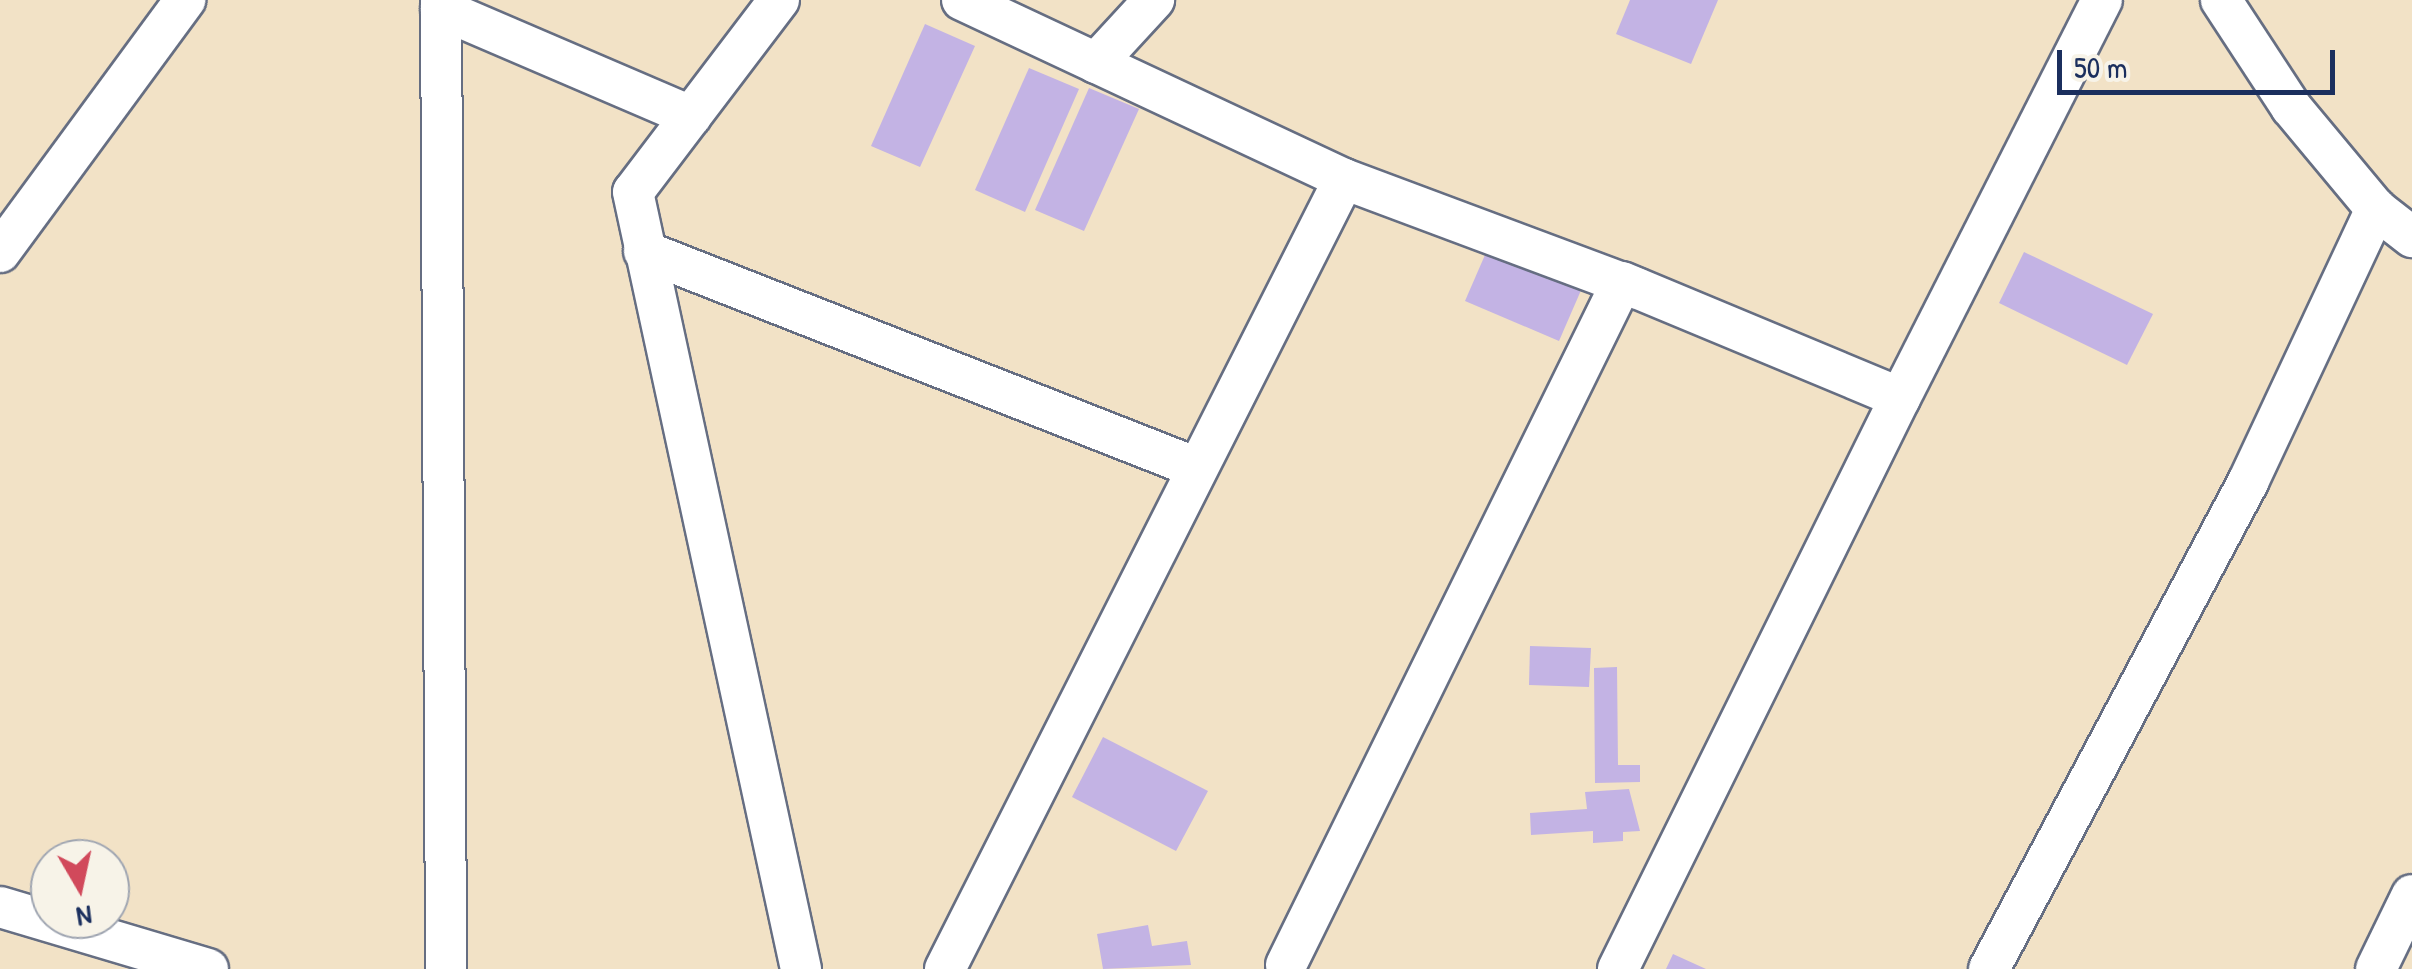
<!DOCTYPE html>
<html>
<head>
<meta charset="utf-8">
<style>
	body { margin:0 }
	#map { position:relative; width:2412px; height:969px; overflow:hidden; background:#f2e2c6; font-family:"Patrick Hand",sans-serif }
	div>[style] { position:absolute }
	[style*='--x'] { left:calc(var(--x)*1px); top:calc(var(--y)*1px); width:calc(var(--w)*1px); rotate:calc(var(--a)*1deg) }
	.building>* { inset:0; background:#c3b3e4 }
	.roads { filter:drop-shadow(2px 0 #666e82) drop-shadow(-2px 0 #666e82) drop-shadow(0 2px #666e82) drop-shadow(0 -2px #666e82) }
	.minor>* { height:40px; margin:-20px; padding:0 20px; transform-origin:20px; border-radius:20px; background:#fff }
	span { translate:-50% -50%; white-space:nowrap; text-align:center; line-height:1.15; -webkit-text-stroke:8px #f7f3e8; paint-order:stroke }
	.north { position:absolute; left:30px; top:839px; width:100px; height:100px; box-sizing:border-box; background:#f7f3e8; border:2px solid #9fa5b1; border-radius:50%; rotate:171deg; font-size:28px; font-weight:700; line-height:40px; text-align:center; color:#1b2f5e }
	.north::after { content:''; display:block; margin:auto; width:35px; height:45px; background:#d1495b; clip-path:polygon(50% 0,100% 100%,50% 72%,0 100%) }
	.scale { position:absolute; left:2057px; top:50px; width:278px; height:45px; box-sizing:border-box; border:5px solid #1b2f5e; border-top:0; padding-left:12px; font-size:30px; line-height:35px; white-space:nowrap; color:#1b2f5e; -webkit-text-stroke:8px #f7f3e8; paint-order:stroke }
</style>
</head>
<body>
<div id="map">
	<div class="building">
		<div style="clip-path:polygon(1630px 0,1718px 0,1691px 64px,1616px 34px)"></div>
		<div style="clip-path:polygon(925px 24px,975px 46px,920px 167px,871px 146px)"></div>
		<div style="clip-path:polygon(1029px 68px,1079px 89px,1025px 212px,975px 190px)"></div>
		<div style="clip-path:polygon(1089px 88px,1139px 109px,1084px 231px,1035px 210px)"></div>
		<div style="clip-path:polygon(1488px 248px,1582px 288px,1559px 341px,1465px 301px)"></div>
		<div style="clip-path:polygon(2024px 252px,2153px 314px,2127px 365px,1999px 303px)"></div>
		<div style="clip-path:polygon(1530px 646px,1591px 648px,1589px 687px,1529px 685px)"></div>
		<div style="clip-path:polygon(1617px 667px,1618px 765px,1640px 765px,1640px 782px,1595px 783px,1594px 668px)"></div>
		<div style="clip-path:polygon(1103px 737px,1208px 791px,1176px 851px,1072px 797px)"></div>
		<div style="clip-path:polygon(1629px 789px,1640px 831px,1623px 832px,1623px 841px,1593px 843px,1593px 831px,1531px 835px,1530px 813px,1587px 809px,1585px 792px)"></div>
		<div style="clip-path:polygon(1148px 925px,1152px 946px,1187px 941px,1191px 965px,1103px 969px,1097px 934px)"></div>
		<div style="clip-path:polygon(1673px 954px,1706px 969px,1666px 969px)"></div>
	</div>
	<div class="roads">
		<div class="minor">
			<div style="--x:441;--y:0;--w:969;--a:89.7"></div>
			<div style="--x:779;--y:0;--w:241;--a:127.2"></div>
			<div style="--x:633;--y:192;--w:795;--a:77.8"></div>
			<div style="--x:962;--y:0;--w:422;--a:25.1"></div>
			<div style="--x:2221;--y:0;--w:128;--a:56.8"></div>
			<div style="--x:2291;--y:107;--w:133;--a:50.2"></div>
			<div style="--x:2376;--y:209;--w:46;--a:37.9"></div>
			<div style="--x:441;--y:9;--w:272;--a:23.2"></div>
			<div style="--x:1096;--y:63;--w:86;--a:-47.4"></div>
			<div style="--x:644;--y:251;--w:594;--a:21.43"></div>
			<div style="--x:0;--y:252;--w:313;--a:-53.7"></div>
			<div style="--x:1900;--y:398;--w:446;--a:-63.1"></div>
			<div style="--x:0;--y:907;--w:217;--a:16.6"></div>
			<div style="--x:1286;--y:965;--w:761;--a:-63.81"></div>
			<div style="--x:1622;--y:282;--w:301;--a:22.6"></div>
			<div style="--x:1900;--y:398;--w:637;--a:116.28"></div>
			<div style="--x:945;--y:969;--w:885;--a:-63.2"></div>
			<div style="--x:1344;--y:179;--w:312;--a:20.5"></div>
			<div style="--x:1989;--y:969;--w:552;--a:-61.99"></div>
			<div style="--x:2248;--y:482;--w:302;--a:-64.9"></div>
			<div style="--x:2376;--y:969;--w:82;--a:-64.1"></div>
		</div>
	</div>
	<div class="north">N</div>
	<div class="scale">50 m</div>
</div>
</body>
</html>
